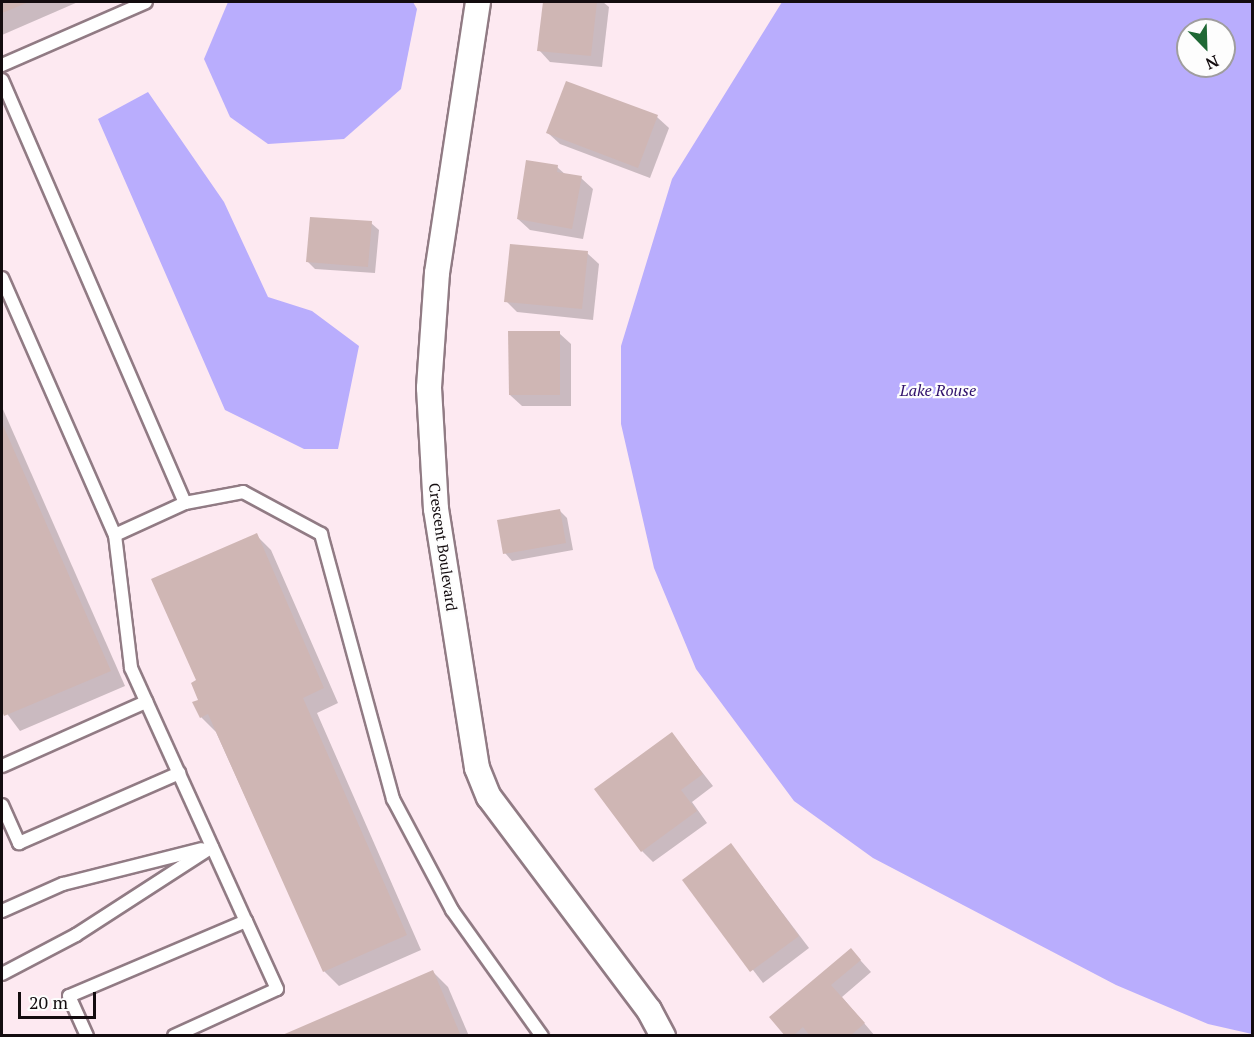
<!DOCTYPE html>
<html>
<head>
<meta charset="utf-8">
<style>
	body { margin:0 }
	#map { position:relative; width:1254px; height:1037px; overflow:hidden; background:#fde9f1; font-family:"PT Serif",serif }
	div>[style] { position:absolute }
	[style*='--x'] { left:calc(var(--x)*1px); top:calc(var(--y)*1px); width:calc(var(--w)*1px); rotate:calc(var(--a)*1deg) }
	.water>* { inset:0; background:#b9adfd }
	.shadow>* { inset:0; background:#0003 }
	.building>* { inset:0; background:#cfb6b4 }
	.roads { filter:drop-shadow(2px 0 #917b84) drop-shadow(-2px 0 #917b84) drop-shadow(0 2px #917b84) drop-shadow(0 -2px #917b84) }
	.service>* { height:12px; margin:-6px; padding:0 6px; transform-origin:6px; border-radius:6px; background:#fff }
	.minor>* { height:24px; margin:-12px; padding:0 12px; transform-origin:12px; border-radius:12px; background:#fff }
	span { translate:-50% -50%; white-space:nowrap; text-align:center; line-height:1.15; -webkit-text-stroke:4.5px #fdfdfd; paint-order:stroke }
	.street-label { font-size:15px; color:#130c0f }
	.water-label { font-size:16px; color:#30116c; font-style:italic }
	.frame { position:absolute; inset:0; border:3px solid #130c0f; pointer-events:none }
	.north { position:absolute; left:1176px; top:18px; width:60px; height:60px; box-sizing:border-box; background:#fdfdfd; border:2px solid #9f9d9e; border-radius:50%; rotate:157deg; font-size:16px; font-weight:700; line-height:24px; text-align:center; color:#130c0f }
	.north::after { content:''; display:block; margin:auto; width:21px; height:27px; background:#1f6835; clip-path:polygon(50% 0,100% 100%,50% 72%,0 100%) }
	.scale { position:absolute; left:18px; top:992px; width:78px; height:27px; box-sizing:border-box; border:3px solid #130c0f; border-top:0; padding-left:8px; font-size:18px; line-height:21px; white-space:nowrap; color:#130c0f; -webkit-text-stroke:4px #fdfdfd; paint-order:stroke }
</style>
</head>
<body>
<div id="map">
	<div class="water">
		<div style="clip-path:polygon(228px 2px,413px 2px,417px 9px,401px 89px,344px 139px,268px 144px,230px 117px,204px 59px)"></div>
		<div style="clip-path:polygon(evenodd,782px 2px,1252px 2px,1252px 1034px,1208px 1024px,1116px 985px,873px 858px,794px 801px,696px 669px,654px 568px,621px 424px,621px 346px,672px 179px,782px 2px,1188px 30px,1224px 30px,1224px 66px,1188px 66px,1188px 30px)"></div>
		<div style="clip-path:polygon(148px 92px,224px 202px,268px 297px,312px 311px,359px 346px,338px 449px,304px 449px,225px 410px,98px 119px)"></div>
	</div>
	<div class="shadow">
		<div style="clip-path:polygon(2px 2px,78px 2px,2px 35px)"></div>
		<div style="clip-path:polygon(544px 2px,603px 2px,609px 7px,602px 67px,550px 62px,539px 50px)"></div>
		<div style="clip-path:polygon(657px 117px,669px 128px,650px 178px,560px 144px,548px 133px)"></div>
		<div style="clip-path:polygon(557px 167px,566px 175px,581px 178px,593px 189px,583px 239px,530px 230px,518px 219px)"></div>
		<div style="clip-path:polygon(371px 223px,379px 230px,375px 273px,315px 269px,308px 262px)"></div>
		<div style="clip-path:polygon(587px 253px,599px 264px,593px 320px,517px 312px,506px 301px)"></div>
		<div style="clip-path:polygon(559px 333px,571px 344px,571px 406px,522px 406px,510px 395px)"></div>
		<div style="clip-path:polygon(2px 407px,125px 686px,20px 731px,2px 707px)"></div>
		<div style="clip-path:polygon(559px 510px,567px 518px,573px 550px,512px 561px,505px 553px)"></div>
		<div style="clip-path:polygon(256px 535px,271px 550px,338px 703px,317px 713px,421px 950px,339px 986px,324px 971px,216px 732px,201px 717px,198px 681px)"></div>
		<div style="clip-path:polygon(672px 734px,713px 786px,692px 802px,707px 823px,653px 862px,642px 851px)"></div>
		<div style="clip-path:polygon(731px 845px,809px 948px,763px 983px,685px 881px)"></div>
		<div style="clip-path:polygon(851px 950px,871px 972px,842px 997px,875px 1036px,787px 1036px)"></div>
		<div style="clip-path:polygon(433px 972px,448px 987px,469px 1036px,284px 1036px)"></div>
	</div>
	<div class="building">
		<div style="clip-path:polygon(2px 2px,29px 2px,2px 13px)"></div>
		<div style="clip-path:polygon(543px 2px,597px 2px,591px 56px,537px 51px)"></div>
		<div style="clip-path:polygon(566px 81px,658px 115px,638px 168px,546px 133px)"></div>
		<div style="clip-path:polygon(526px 160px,558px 165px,557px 172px,582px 176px,572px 229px,517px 219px)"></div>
		<div style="clip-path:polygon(310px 217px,372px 221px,368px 267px,306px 262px)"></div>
		<div style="clip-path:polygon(510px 244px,588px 251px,582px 309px,504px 302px)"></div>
		<div style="clip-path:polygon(508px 331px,560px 331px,560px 395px,509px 395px)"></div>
		<div style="clip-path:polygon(2px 423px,111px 671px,4px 716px,2px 711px)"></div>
		<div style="clip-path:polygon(560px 509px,566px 543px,503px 554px,497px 520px)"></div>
		<div style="clip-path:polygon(257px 533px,324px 688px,303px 698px,407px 935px,323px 972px,208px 714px,200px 718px,192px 702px,198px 700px,191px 683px,196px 680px,151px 579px)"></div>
		<div style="clip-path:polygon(672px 732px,703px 774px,681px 790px,697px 811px,641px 852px,594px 789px)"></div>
		<div style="clip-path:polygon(731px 843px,799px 936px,750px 972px,682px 880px)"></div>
		<div style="clip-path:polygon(851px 948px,861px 960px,831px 985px,865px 1023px,850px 1036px,810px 1036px,803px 1027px,793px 1036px,785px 1036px,769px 1017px)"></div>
		<div style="clip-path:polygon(433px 970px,461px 1036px,280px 1036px)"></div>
	</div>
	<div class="roads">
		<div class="service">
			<div style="--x:2;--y:65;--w:157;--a:-23.6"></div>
			<div style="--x:2;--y:80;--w:461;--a:66.6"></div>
			<div style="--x:185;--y:503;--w:77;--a:155.4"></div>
			<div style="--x:2;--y:278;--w:281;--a:66.3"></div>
			<div style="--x:115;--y:535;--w:134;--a:83.1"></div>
			<div style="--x:131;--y:668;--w:278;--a:65.6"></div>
			<div style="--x:246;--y:921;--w:192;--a:157"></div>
			<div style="--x:69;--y:996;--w:44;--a:65.8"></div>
			<div style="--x:185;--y:503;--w:59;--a:-10.7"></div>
			<div style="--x:243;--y:492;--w:89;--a:28.3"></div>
			<div style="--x:321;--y:534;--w:275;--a:74.8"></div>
			<div style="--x:393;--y:799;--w:126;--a:62"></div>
			<div style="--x:452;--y:910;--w:155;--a:54.5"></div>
			<div style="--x:2;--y:766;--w:158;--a:-24"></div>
			<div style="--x:2;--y:805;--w:42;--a:65.9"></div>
			<div style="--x:19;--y:843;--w:175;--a:-23.6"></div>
			<div style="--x:2;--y:911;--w:67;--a:-23.9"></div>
			<div style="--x:63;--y:884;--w:143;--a:-14.1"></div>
			<div style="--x:2;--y:974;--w:84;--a:-27.8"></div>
			<div style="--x:76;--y:935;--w:162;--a:-32.9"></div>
			<div style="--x:174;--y:1036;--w:113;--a:-24.5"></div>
			<div style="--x:277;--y:989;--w:75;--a:-114.5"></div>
		</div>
		<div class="minor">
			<div style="--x:478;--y:2;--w:274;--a:98.6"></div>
			<div style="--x:437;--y:273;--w:115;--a:94"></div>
			<div style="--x:429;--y:388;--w:121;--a:86.7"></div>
			<div style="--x:436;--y:509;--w:262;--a:81"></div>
			<div style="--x:477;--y:768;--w:31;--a:68"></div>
			<div style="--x:489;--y:797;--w:266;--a:53.1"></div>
			<div style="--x:649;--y:1010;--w:30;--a:62"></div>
		</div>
	</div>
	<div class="street-label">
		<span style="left:443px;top:547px;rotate:82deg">Crescent Boulevard</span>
	</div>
	<div class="water-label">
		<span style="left:938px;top:390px">Lake Rouse</span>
	</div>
	<div class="frame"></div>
	<div class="north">N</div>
	<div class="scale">20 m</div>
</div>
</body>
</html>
